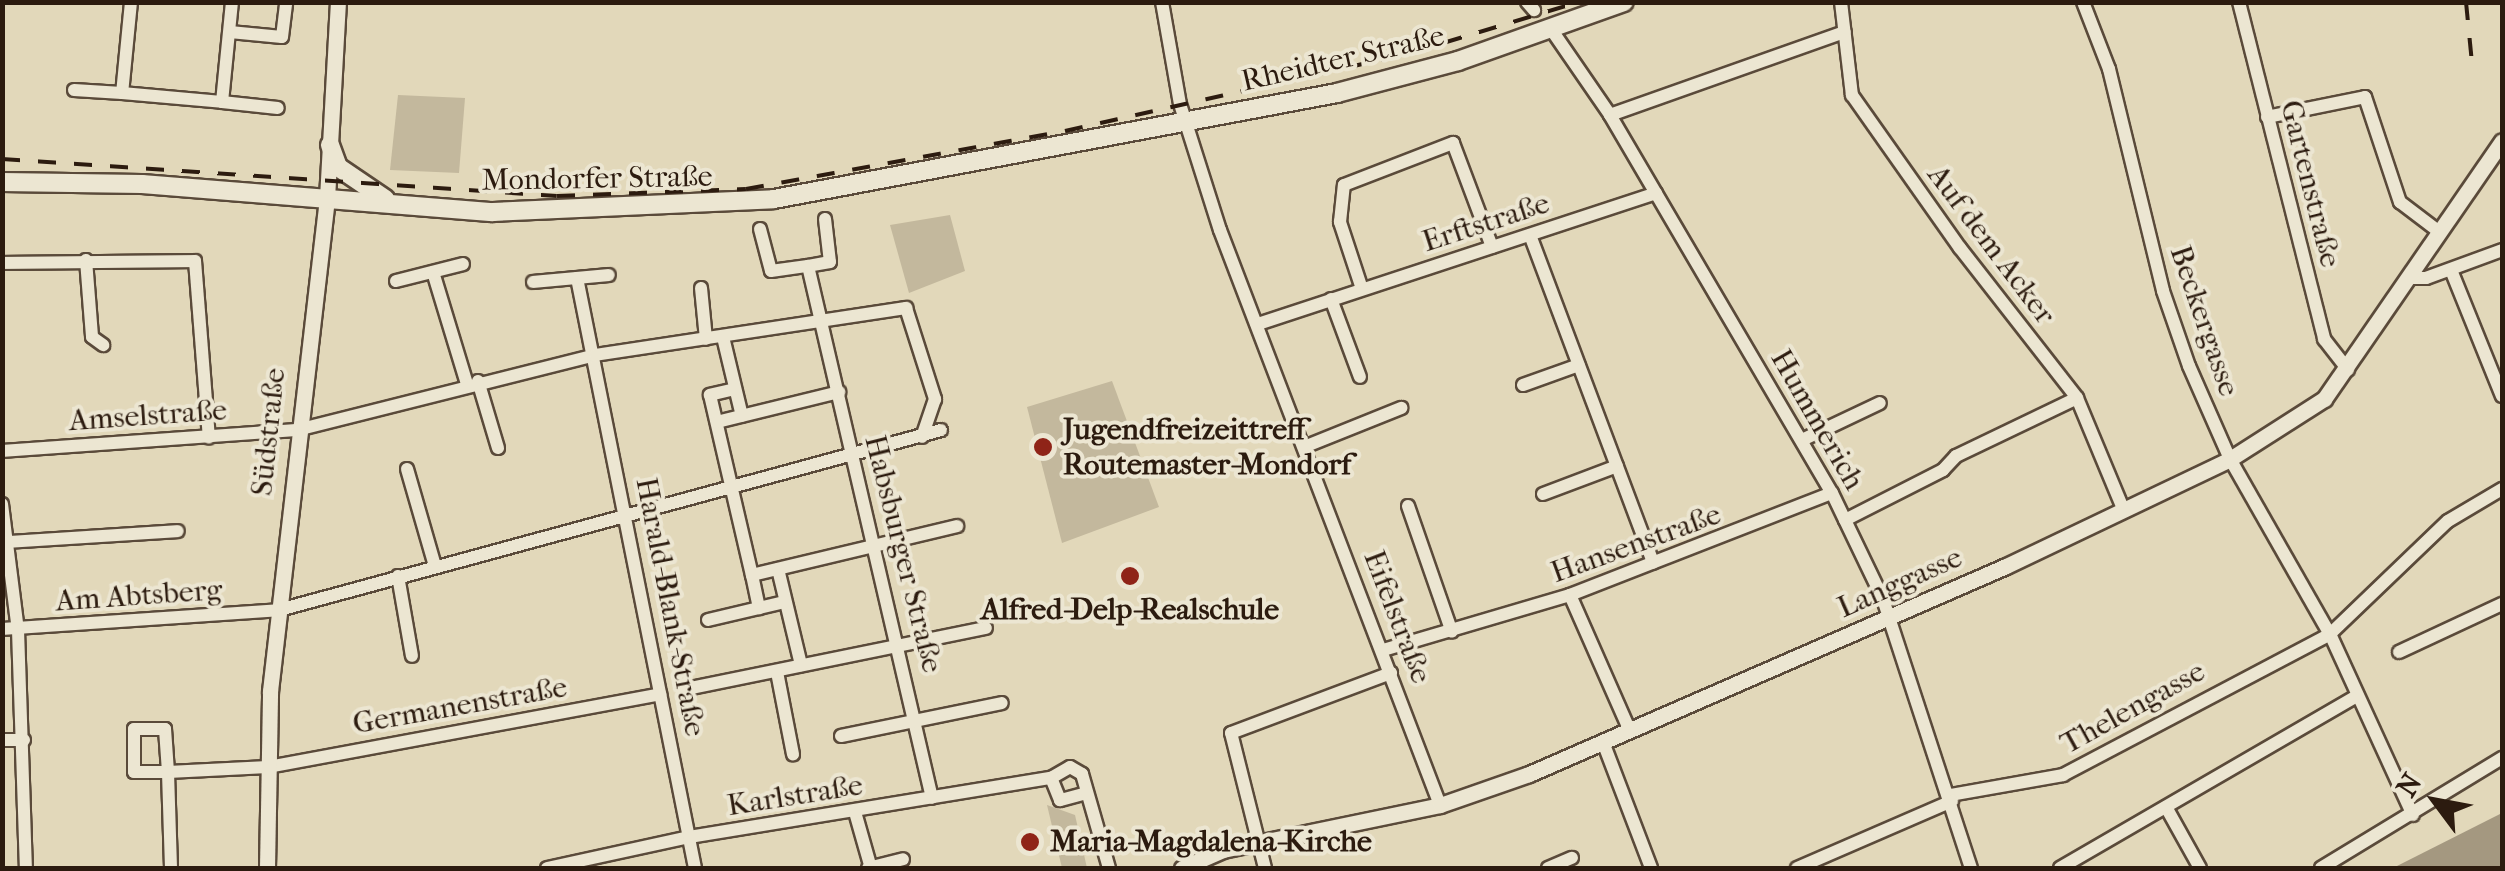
<!DOCTYPE html>
<html>
<head>
<meta charset="utf-8">
<style>
	body { margin:0 }
	#map { position:relative; width:2505px; height:871px; overflow:hidden; background:#e2d8ba; font-family:"IM FELL French Canon",serif }
	div>[style] { position:absolute }
	[style*='--x'] { left:calc(var(--x)*1px); top:calc(var(--y)*1px); width:calc(var(--w)*1px); rotate:calc(var(--a)*1deg) }
	.green>* { inset:0; background:#c3b89d }
	.water>* { inset:0; background:#a49880 }
	.roads { filter:drop-shadow(2px 0 #5a4a3a) drop-shadow(-2px 0 #5a4a3a) drop-shadow(0 2px #5a4a3a) drop-shadow(0 -2px #5a4a3a) }
	.minor>* { height:12px; margin:-6px; padding:0 6px; transform-origin:6px; border-radius:6px; background:#ece6d2 }
	.tertiary>* { height:15px; margin:-7.5px; padding:0 7.5px; transform-origin:7.5px; border-radius:7.5px; background:#ece6d2 }
	.secondary>* { height:18px; margin:-9px; padding:0 9px; transform-origin:9px; border-radius:9px; background:#ece6d2 }
	.rail>* { height:4px; margin-top:-2px; transform-origin:0; background:repeating-linear-gradient(90deg,#2c1b0f 0 18px,transparent 0 36px) }
	.dots>* { width:28px; height:28px; translate:-50% -50%; box-sizing:border-box; border:5px solid #ece6d2; border-radius:50% }
	span { translate:-50% -50%; white-space:nowrap; text-align:center; line-height:1.15; -webkit-text-stroke:8px #ece6d2; paint-order:stroke }
	.street-label { font-size:30px; color:#2c1b0f }
	.poi-label { font-size:30px; color:#2c1b0f; font-weight:700 }
	.left { translate:0 -50%; text-align:left }
	.frame { position:absolute; inset:0; border:5px solid #2c1b0f; pointer-events:none }
	.north { position:absolute; left:2385px; top:751px; width:100px; height:100px; -webkit-text-stroke:8px #ece6d2; paint-order:stroke; rotate:302deg; font-size:28px; font-weight:700; line-height:40px; text-align:center; color:#2c1b0f }
	.north::after { content:''; display:block; margin:auto; width:35px; height:45px; background:#2c1b0f; clip-path:polygon(50% 0,100% 100%,50% 72%,0 100%) }
</style>
</head>
<body>
<div id="map">
	<div class="green">
		<div style="clip-path:polygon(398px 95px,465px 98px,459px 173px,390px 170px)"></div>
		<div style="clip-path:polygon(950px 215px,965px 271px,909px 293px,890px 225px)"></div>
		<div style="clip-path:polygon(1112px 381px,1159px 507px,1062px 543px,1027px 407px)"></div>
		<div style="clip-path:polygon(1047px 805px,1075px 815px,1087px 868px,1062px 868px)"></div>
	</div>
	<div class="water">
		<div style="clip-path:polygon(2502px 813px,2502px 868px,2393px 868px)"></div>
	</div>
	<div class="roads">
		<div class="minor">
			<div style="--x:131;--y:2;--w:91;--a:95.6"></div>
			<div style="--x:122;--y:93;--w:100;--a:5.1"></div>
			<div style="--x:222;--y:102;--w:100;--a:-84.3"></div>
			<div style="--x:1162;--y:2;--w:104;--a:80"></div>
			<div style="--x:1180;--y:104;--w:132;--a:72.4"></div>
			<div style="--x:1220;--y:230;--w:616;--a:69.06"></div>
			<div style="--x:1527;--y:2;--w:11;--a:49"></div>
			<div style="--x:1841;--y:2;--w:94;--a:83.3"></div>
			<div style="--x:1852;--y:95;--w:187;--a:54.8"></div>
			<div style="--x:1960;--y:248;--w:190;--a:52"></div>
			<div style="--x:2077;--y:398;--w:122;--a:67.4"></div>
			<div style="--x:2083;--y:2;--w:72;--a:68.8"></div>
			<div style="--x:2109;--y:69;--w:228;--a:76.3"></div>
			<div style="--x:2163;--y:291;--w:79;--a:70.9"></div>
			<div style="--x:2189;--y:366;--w:102;--a:66.2"></div>
			<div style="--x:2230;--y:459;--w:202;--a:60.3"></div>
			<div style="--x:2330;--y:634;--w:199;--a:65.4"></div>
			<div style="--x:2239;--y:2;--w:348;--a:75.8"></div>
			<div style="--x:2324;--y:339;--w:39;--a:52"></div>
			<div style="--x:1551;--y:29;--w:104;--a:55.5"></div>
			<div style="--x:1610;--y:115;--w:438;--a:59.6"></div>
			<div style="--x:1832;--y:493;--w:118;--a:64.3"></div>
			<div style="--x:1883;--y:599;--w:283;--a:71.9"></div>
			<div style="--x:230;--y:32;--w:52;--a:5.5"></div>
			<div style="--x:282;--y:37;--w:34;--a:-83"></div>
			<div style="--x:74;--y:90;--w:48;--a:3.6"></div>
			<div style="--x:222;--y:102;--w:56;--a:6.1"></div>
			<div style="--x:1610;--y:115;--w:249;--a:-19.5"></div>
			<div style="--x:2267;--y:117;--w:100;--a:-11.5"></div>
			<div style="--x:2365;--y:97;--w:111;--a:71.6"></div>
			<div style="--x:2400;--y:202;--w:48;--a:37.3"></div>
			<div style="--x:825;--y:219;--w:43;--a:83.4"></div>
			<div style="--x:830;--y:262;--w:22;--a:170"></div>
			<div style="--x:808;--y:266;--w:546;--a:76.88"></div>
			<div style="--x:760;--y:229;--w:43;--a:75.3"></div>
			<div style="--x:771;--y:271;--w:37;--a:-8"></div>
			<div style="--x:1530;--y:235;--w:350;--a:69.4"></div>
			<div style="--x:86;--y:260;--w:77;--a:85.5"></div>
			<div style="--x:92;--y:337;--w:14;--a:36"></div>
			<div style="--x:2;--y:263;--w:193;--a:-0.6"></div>
			<div style="--x:195;--y:261;--w:177;--a:85.5"></div>
			<div style="--x:2451;--y:270;--w:136;--a:68"></div>
			<div style="--x:433;--y:272;--w:117;--a:73.1"></div>
			<div style="--x:577;--y:278;--w:602;--a:78.69"></div>
			<div style="--x:2408;--y:278;--w:18;--a:0"></div>
			<div style="--x:2426;--y:278;--w:81;--a:-20.2"></div>
			<div style="--x:396;--y:281;--w:69;--a:-14.2"></div>
			<div style="--x:533;--y:282;--w:76;--a:-5.3"></div>
			<div style="--x:701;--y:288;--w:51;--a:84.4"></div>
			<div style="--x:1362;--y:289;--w:71;--a:-108.2"></div>
			<div style="--x:1340;--y:222;--w:37;--a:-84"></div>
			<div style="--x:1344;--y:185;--w:117;--a:-21.1"></div>
			<div style="--x:1453;--y:143;--w:111;--a:69.4"></div>
			<div style="--x:1331;--y:299;--w:83;--a:69.6"></div>
			<div style="--x:1258;--y:324;--w:419;--a:-18.2"></div>
			<div style="--x:723;--y:337;--w:81;--a:76.5"></div>
			<div style="--x:478;--y:381;--w:70;--a:73.4"></div>
			<div style="--x:1523;--y:385;--w:59;--a:-19.7"></div>
			<div style="--x:735;--y:389;--w:26;--a:167"></div>
			<div style="--x:710;--y:395;--w:185;--a:76.9"></div>
			<div style="--x:752;--y:575;--w:211;--a:-13.4"></div>
			<div style="--x:717;--y:422;--w:126;--a:-13.8"></div>
			<div style="--x:1802;--y:440;--w:86;--a:-25.4"></div>
			<div style="--x:1304;--y:447;--w:105;--a:-21.9"></div>
			<div style="--x:2;--y:451;--w:296;--a:-4.1"></div>
			<div style="--x:297;--y:430;--w:307;--a:-14.1"></div>
			<div style="--x:595;--y:355;--w:315;--a:-8.6"></div>
			<div style="--x:906;--y:308;--w:96;--a:72.3"></div>
			<div style="--x:935;--y:399;--w:40;--a:108.9"></div>
			<div style="--x:407;--y:469;--w:101;--a:73.9"></div>
			<div style="--x:1543;--y:494;--w:79;--a:-20.7"></div>
			<div style="--x:2;--y:504;--w:127;--a:82.8"></div>
			<div style="--x:18;--y:630;--w:238;--a:88.1"></div>
			<div style="--x:1408;--y:506;--w:133;--a:70.8"></div>
			<div style="--x:1845;--y:520;--w:110;--a:-27"></div>
			<div style="--x:1943;--y:470;--w:19;--a:-47"></div>
			<div style="--x:1956;--y:456;--w:134;--a:-25.6"></div>
			<div style="--x:8;--y:542;--w:170;--a:-3.7"></div>
			<div style="--x:778;--y:569;--w:99;--a:76.5"></div>
			<div style="--x:752;--y:575;--w:34;--a:78"></div>
			<div style="--x:398;--y:576;--w:81;--a:80.1"></div>
			<div style="--x:1570;--y:595;--w:149;--a:66.2"></div>
			<div style="--x:708;--y:620;--w:79;--a:-13.2"></div>
			<div style="--x:2;--y:629;--w:278;--a:-3.9"></div>
			<div style="--x:279;--y:610;--w:686;--a:-15.21"></div>
			<div style="--x:1383;--y:650;--w:195;--a:-16.4"></div>
			<div style="--x:1570;--y:595;--w:281;--a:-21.3"></div>
			<div style="--x:2399;--y:652;--w:114;--a:-25"></div>
			<div style="--x:777;--y:672;--w:84;--a:79"></div>
			<div style="--x:686;--y:689;--w:306;--a:-11.5"></div>
			<div style="--x:134;--y:729;--w:31;--a:0"></div>
			<div style="--x:165;--y:729;--w:43;--a:86"></div>
			<div style="--x:168;--y:772;--w:34;--a:180"></div>
			<div style="--x:134;--y:772;--w:43;--a:-90"></div>
			<div style="--x:841;--y:736;--w:164;--a:-11.6"></div>
			<div style="--x:2;--y:740;--w:22;--a:0"></div>
			<div style="--x:1603;--y:742;--w:135;--a:69.1"></div>
			<div style="--x:1083;--y:794;--w:24;--a:165"></div>
			<div style="--x:1060;--y:800;--w:24;--a:-112"></div>
			<div style="--x:1051;--y:778;--w:22;--a:-30"></div>
			<div style="--x:1070;--y:767;--w:14;--a:30"></div>
			<div style="--x:1082;--y:774;--w:98;--a:74"></div>
			<div style="--x:1950;--y:795;--w:115;--a:-10"></div>
			<div style="--x:2063;--y:775;--w:302;--a:-27.8"></div>
			<div style="--x:2330;--y:634;--w:163;--a:-43.8"></div>
			<div style="--x:2448;--y:521;--w:63;--a:-30.7"></div>
			<div style="--x:2166;--y:807;--w:70;--a:60.9"></div>
			<div style="--x:855;--y:812;--w:58;--a:74.1"></div>
			<div style="--x:171;--y:868;--w:96;--a:-91.8"></div>
			<div style="--x:168;--y:772;--w:100;--a:-2.9"></div>
			<div style="--x:268;--y:767;--w:399;--a:-10.5"></div>
			<div style="--x:547;--y:868;--w:145;--a:-12.3"></div>
			<div style="--x:689;--y:837;--w:367;--a:-9.3"></div>
			<div style="--x:868;--y:868;--w:36;--a:-14"></div>
			<div style="--x:1265;--y:868;--w:139;--a:-104.1"></div>
			<div style="--x:1231;--y:733;--w:171;--a:-20.6"></div>
			<div style="--x:1548;--y:868;--w:26;--a:-23"></div>
			<div style="--x:1797;--y:868;--w:169;--a:-23.4"></div>
			<div style="--x:2060;--y:868;--w:343;--a:-30.1"></div>
			<div style="--x:2321;--y:868;--w:212;--a:-31.3"></div>
		</div>
		<div class="tertiary">
			<div style="--x:267;--y:868;--w:177;--a:-89"></div>
			<div style="--x:270;--y:691;--w:496;--a:-83.4"></div>
			<div style="--x:327;--y:198;--w:196;--a:-86.8"></div>
			<div style="--x:1182;--y:868;--w:45;--a:-23.7"></div>
			<div style="--x:1223;--y:850;--w:222;--a:-11.7"></div>
			<div style="--x:1440;--y:805;--w:94;--a:-19.2"></div>
			<div style="--x:1529;--y:774;--w:520;--a:-23.56"></div>
			<div style="--x:2006;--y:566;--w:248;--a:-25.5"></div>
			<div style="--x:2230;--y:459;--w:112;--a:-32.6"></div>
			<div style="--x:2324;--y:399;--w:313;--a:-55.4"></div>
		</div>
		<div class="secondary">
			<div style="--x:330;--y:145;--w:23;--a:70"></div>
			<div style="--x:338;--y:167;--w:57;--a:34.2"></div>
			<div style="--x:2;--y:182;--w:140;--a:0.8"></div>
			<div style="--x:142;--y:184;--w:352;--a:4.6"></div>
			<div style="--x:493;--y:212;--w:281;--a:-2.6"></div>
			<div style="--x:774;--y:199;--w:573;--a:-10.66"></div>
			<div style="--x:1337;--y:93;--w:125;--a:-14.8"></div>
			<div style="--x:1458;--y:61;--w:176;--a:-19.6"></div>
		</div>
	</div>
	<div class="rail">
		<div style="--x:2466;--y:2;--w:61;--a:84.4"></div>
		<div style="--x:2;--y:159;--w:556;--a:3.81"></div>
		<div style="--x:557;--y:196;--w:189;--a:-2.1"></div>
		<div style="--x:746;--y:189;--w:324;--a:-10.3"></div>
		<div style="--x:1065;--y:131;--w:354;--a:-12.7"></div>
		<div style="--x:1410;--y:53;--w:177;--a:-16.8"></div>
	</div>
	<div class="dots">
		<div style="left:1043px;top:447px;background:#8f2418"></div>
		<div style="left:1130px;top:576px;background:#8f2418"></div>
		<div style="left:1030px;top:842px;background:#8f2418"></div>
	</div>
	<div class="street-label">
		<span style="left:1343px;top:59px;rotate:-13deg">Rheidter Straße</span>
		<span style="left:597px;top:179px;rotate:-1deg">Mondorfer Straße</span>
		<span style="left:2310px;top:184px;rotate:76deg">Gartenstraße</span>
		<span style="left:1486px;top:223px;rotate:-18deg">Erftstraße</span>
		<span style="left:1991px;top:245px;rotate:53deg">Auf dem Acker</span>
		<span style="left:2204px;top:321px;rotate:71deg">Beckergasse</span>
		<span style="left:148px;top:416px;rotate:-4deg">Amselstraße</span>
		<span style="left:1817px;top:420px;rotate:60deg">Hummerich</span>
		<span style="left:269px;top:432px;rotate:-84deg">Südstraße</span>
		<span style="left:1636px;top:544px;rotate:-20deg">Hansenstraße</span>
		<span style="left:903px;top:554px;rotate:76deg">Habsburger Straße</span>
		<span style="left:1900px;top:583px;rotate:-24deg">Langgasse</span>
		<span style="left:139px;top:596px;rotate:-4deg">Am Abtsberg</span>
		<span style="left:670px;top:607px;rotate:79deg">Harald-Blank-Straße</span>
		<span style="left:1397px;top:617px;rotate:69deg">Eifelstraße</span>
		<span style="left:460px;top:706px;rotate:-10deg">Germanenstraße</span>
		<span style="left:2133px;top:708px;rotate:-29deg">Thelengasse</span>
		<span style="left:795px;top:796px;rotate:-9deg">Karlstraße</span>
	</div>
	<div class="poi-label">
		<span class="left" style="left:1063px;top:447px">Jugendfreizeittreff<br>Routemaster-Mondorf</span>
		<span style="left:1130px;top:610px">Alfred-Delp-Realschule</span>
		<span class="left" style="left:1050px;top:842px">Maria-Magdalena-Kirche</span>
	</div>
	<div class="frame"></div>
	<div class="north">N</div>
</div>
</body>
</html>
